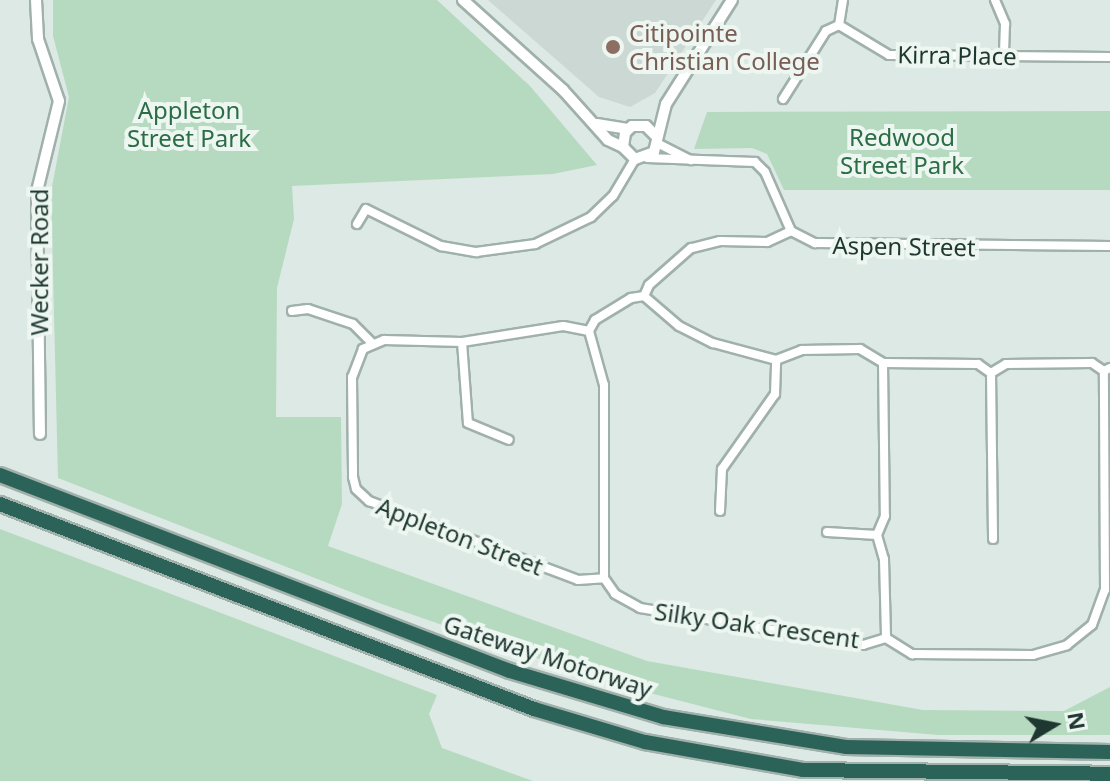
<!DOCTYPE html>
<html>
<head>
<meta charset="utf-8">
<style>
	body { margin:0 }
	#map { position:relative; width:1110px; height:781px; overflow:hidden; background:#dde9e4; font-family:"Noto Sans",sans-serif }
	div>[style] { position:absolute }
	[style*='--x'] { left:calc(var(--x)*1px); top:calc(var(--y)*1px); width:calc(var(--w)*1px); rotate:calc(var(--a)*1deg) }
	.built>* { inset:0; background:#cbd8d3 }
	.green>* { inset:0; background:#b6dac0 }
	.roads { filter:drop-shadow(2px 0 #a0b0ab) drop-shadow(-2px 0 #a0b0ab) drop-shadow(0 2px #a0b0ab) drop-shadow(0 -2px #a0b0ab) }
	.minor>* { height:8px; margin:-4px; padding:0 4px; transform-origin:4px; border-radius:4px; background:#fff }
	.tertiary>* { height:10px; margin:-5px; padding:0 5px; transform-origin:5px; border-radius:5px; background:#fff }
	.motorway>* { height:14px; margin:-7px; padding:0 7px; transform-origin:7px; border-radius:7px; background:#2c6358 }
	.dots>* { width:22px; height:22px; translate:-50% -50%; box-sizing:border-box; border:4px solid #edf6f1; border-radius:50% }
	span { translate:-50% -50%; white-space:nowrap; text-align:center; line-height:1.15; -webkit-text-stroke:8px #edf6f1; paint-order:stroke }
	.education-label { font-size:24px; color:#785e54 }
	.left { translate:0 -50%; text-align:left }
	.street-label { font-size:24px; color:#1f3731 }
	.park-label { font-size:24px; color:#2b6d45 }
	.north { position:absolute; left:1014px; top:685px; width:80px; height:80px; -webkit-text-stroke:6px #edf6f1; paint-order:stroke; rotate:80deg; font-size:22px; font-weight:700; line-height:32px; text-align:center; color:#1f3731 }
	.north::after { content:''; display:block; margin:auto; width:28px; height:36px; background:#1f3731; clip-path:polygon(50% 0,100% 100%,50% 72%,0 100%) }
</style>
</head>
<body>
<div id="map">
	<div class="built">
		<div style="clip-path:polygon(488px 0,716px 0,655px 93px,630px 107px,599px 97px)"></div>
	</div>
	<div class="green">
		<div style="clip-path:polygon(53px 0,437px 0,530px 86px,597px 165px,553px 174px,292px 186px,294px 219px,277px 288px,276px 417px,341px 417px,342px 504px,328px 546px,647px 661px,923px 710px,1064px 711px,1110px 687px,1110px 735px,938px 735px,751px 719px,603px 681px,379px 603px,58px 478px,51px 192px,69px 97px,53px 36px)"></div>
		<div style="clip-path:polygon(1110px 111px,1110px 190px,784px 190px,767px 154px,752px 148px,694px 149px,707px 112px)"></div>
		<div style="clip-path:polygon(0 529px,437px 695px,429px 714px,442px 748px,533px 781px,0 781px)"></div>
	</div>
	<div class="roads">
		<div class="minor">
			<div style="--x:843;--y:0;--w:25;--a:99"></div>
			<div style="--x:839;--y:25;--w:58;--a:31"></div>
			<div style="--x:889;--y:55;--w:221;--a:0.5"></div>
			<div style="--x:995;--y:0;--w:26;--a:67"></div>
			<div style="--x:1005;--y:24;--w:28;--a:92"></div>
			<div style="--x:783;--y:99;--w:80;--a:-57.7"></div>
			<div style="--x:826;--y:31;--w:14;--a:-25"></div>
			<div style="--x:657;--y:143;--w:38;--a:27"></div>
			<div style="--x:647;--y:158;--w:108;--a:2.1"></div>
			<div style="--x:755;--y:162;--w:14;--a:45"></div>
			<div style="--x:765;--y:172;--w:64;--a:66.2"></div>
			<div style="--x:791;--y:231;--w:27;--a:27"></div>
			<div style="--x:815;--y:243;--w:295;--a:0.6"></div>
			<div style="--x:357;--y:224;--w:17;--a:-59"></div>
			<div style="--x:366;--y:209;--w:84;--a:26.3"></div>
			<div style="--x:441;--y:246;--w:36;--a:10"></div>
			<div style="--x:476;--y:252;--w:60;--a:-7.7"></div>
			<div style="--x:535;--y:244;--w:62;--a:-25.7"></div>
			<div style="--x:591;--y:217;--w:30;--a:-44"></div>
			<div style="--x:613;--y:196;--w:43;--a:-59.3"></div>
			<div style="--x:791;--y:231;--w:26;--a:155"></div>
			<div style="--x:767;--y:242;--w:47;--a:-178.8"></div>
			<div style="--x:720;--y:241;--w:30;--a:166"></div>
			<div style="--x:691;--y:248;--w:56;--a:138.6"></div>
			<div style="--x:649;--y:285;--w:12;--a:114"></div>
			<div style="--x:644;--y:296;--w:13;--a:171"></div>
			<div style="--x:631;--y:298;--w:42;--a:148.6"></div>
			<div style="--x:595;--y:320;--w:13;--a:119"></div>
			<div style="--x:589;--y:331;--w:56;--a:74.5"></div>
			<div style="--x:604;--y:385;--w:193;--a:90"></div>
			<div style="--x:604;--y:578;--w:19;--a:55"></div>
			<div style="--x:615;--y:594;--w:29;--a:29"></div>
			<div style="--x:640;--y:608;--w:226;--a:9.4"></div>
			<div style="--x:863;--y:645;--w:24;--a:-17"></div>
			<div style="--x:886;--y:638;--w:31;--a:32"></div>
			<div style="--x:912;--y:654;--w:121;--a:0.5"></div>
			<div style="--x:1033;--y:655;--w:35;--a:-16"></div>
			<div style="--x:1067;--y:645;--w:32;--a:-39"></div>
			<div style="--x:1092;--y:625;--w:37;--a:-70"></div>
			<div style="--x:1105;--y:590;--w:219;--a:-90.3"></div>
			<div style="--x:644;--y:296;--w:46;--a:40.6"></div>
			<div style="--x:679;--y:326;--w:38;--a:27"></div>
			<div style="--x:713;--y:343;--w:65;--a:15.1"></div>
			<div style="--x:776;--y:360;--w:28;--a:-21"></div>
			<div style="--x:802;--y:350;--w:58;--a:-1"></div>
			<div style="--x:860;--y:349;--w:27;--a:31"></div>
			<div style="--x:883;--y:363;--w:95;--a:0.6"></div>
			<div style="--x:978;--y:364;--w:16;--a:35"></div>
			<div style="--x:991;--y:373;--w:17;--a:-31"></div>
			<div style="--x:1006;--y:364;--w:86;--a:-0.7"></div>
			<div style="--x:1092;--y:363;--w:14;--a:34"></div>
			<div style="--x:1104;--y:371;--w:7;--a:-27"></div>
			<div style="--x:292;--y:311;--w:16;--a:-7"></div>
			<div style="--x:308;--y:309;--w:47;--a:18.4"></div>
			<div style="--x:353;--y:324;--w:27;--a:45"></div>
			<div style="--x:589;--y:331;--w:26;--a:-169"></div>
			<div style="--x:563;--y:326;--w:102;--a:171"></div>
			<div style="--x:462;--y:342;--w:78;--a:-178.5"></div>
			<div style="--x:384;--y:340;--w:23;--a:157"></div>
			<div style="--x:363;--y:349;--w:30;--a:111"></div>
			<div style="--x:352;--y:377;--w:100;--a:89.4"></div>
			<div style="--x:353;--y:477;--w:12;--a:76"></div>
			<div style="--x:356;--y:489;--w:18;--a:43"></div>
			<div style="--x:369;--y:501;--w:223;--a:20.7"></div>
			<div style="--x:578;--y:580;--w:26;--a:-4"></div>
			<div style="--x:462;--y:342;--w:81;--a:85.8"></div>
			<div style="--x:468;--y:423;--w:44;--a:22.5"></div>
			<div style="--x:883;--y:363;--w:153;--a:89.3"></div>
			<div style="--x:885;--y:516;--w:21;--a:113"></div>
			<div style="--x:877;--y:535;--w:25;--a:74"></div>
			<div style="--x:884;--y:559;--w:79;--a:88.5"></div>
			<div style="--x:991;--y:373;--w:166;--a:89.3"></div>
			<div style="--x:720;--y:511;--w:42;--a:-87.3"></div>
			<div style="--x:722;--y:469;--w:92;--a:-54.8"></div>
			<div style="--x:775;--y:394;--w:34;--a:-88"></div>
			<div style="--x:827;--y:532;--w:50;--a:3.4"></div>
		</div>
		<div class="tertiary">
			<div style="--x:36;--y:0;--w:39;--a:87"></div>
			<div style="--x:38;--y:39;--w:65;--a:71.3"></div>
			<div style="--x:59;--y:101;--w:93;--a:103.7"></div>
			<div style="--x:37;--y:191;--w:243;--a:89.3"></div>
			<div style="--x:463;--y:0;--w:135;--a:42"></div>
			<div style="--x:563;--y:90;--w:67;--a:48"></div>
			<div style="--x:608;--y:140;--w:17;--a:25"></div>
			<div style="--x:597;--y:124;--w:31;--a:9"></div>
			<div style="--x:656;--y:136;--w:14;--a:-135"></div>
			<div style="--x:646;--y:126;--w:14;--a:180"></div>
			<div style="--x:632;--y:126;--w:10;--a:135"></div>
			<div style="--x:625;--y:133;--w:14;--a:98"></div>
			<div style="--x:623;--y:147;--w:17;--a:45"></div>
			<div style="--x:635;--y:159;--w:20;--a:-20"></div>
			<div style="--x:654;--y:152;--w:49;--a:-76"></div>
			<div style="--x:666;--y:104;--w:123;--a:-57.6"></div>
		</div>
		<div class="motorway">
			<div style="--x:0;--y:475;--w:546;--a:21.02"></div>
			<div style="--x:510;--y:671;--w:160;--a:16.7"></div>
			<div style="--x:663;--y:717;--w:185;--a:9.3"></div>
			<div style="--x:846;--y:747;--w:264;--a:1.1"></div>
			<div style="--x:0;--y:504;--w:572;--a:21"></div>
			<div style="--x:534;--y:709;--w:116;--a:16.6"></div>
			<div style="--x:645;--y:742;--w:160;--a:10"></div>
			<div style="--x:803;--y:770;--w:307;--a:0.7"></div>
		</div>
	</div>
	<div class="dots">
		<div style="left:613px;top:47px;background:#8d6e63"></div>
	</div>
	<div class="education-label">
		<span class="left" style="left:629px;top:47px">Citipointe<br>Christian College</span>
	</div>
	<div class="street-label">
		<span style="left:957px;top:55px;rotate:1deg">Kirra Place</span>
		<span style="left:904px;top:246px;rotate:1deg">Aspen Street</span>
		<span style="left:39px;top:262px;rotate:-90deg">Wecker Road</span>
		<span style="left:460px;top:536px;rotate:21deg">Appleton Street</span>
		<span style="left:757px;top:625px;rotate:8deg">Silky Oak Crescent</span>
		<span style="left:548px;top:656px;rotate:18deg">Gateway Motorway</span>
	</div>
	<div class="park-label">
		<span style="left:189px;top:124px">Appleton<br>Street Park</span>
		<span style="left:902px;top:151px">Redwood<br>Street Park</span>
	</div>
	<div class="north">N</div>
</div>
</body>
</html>
